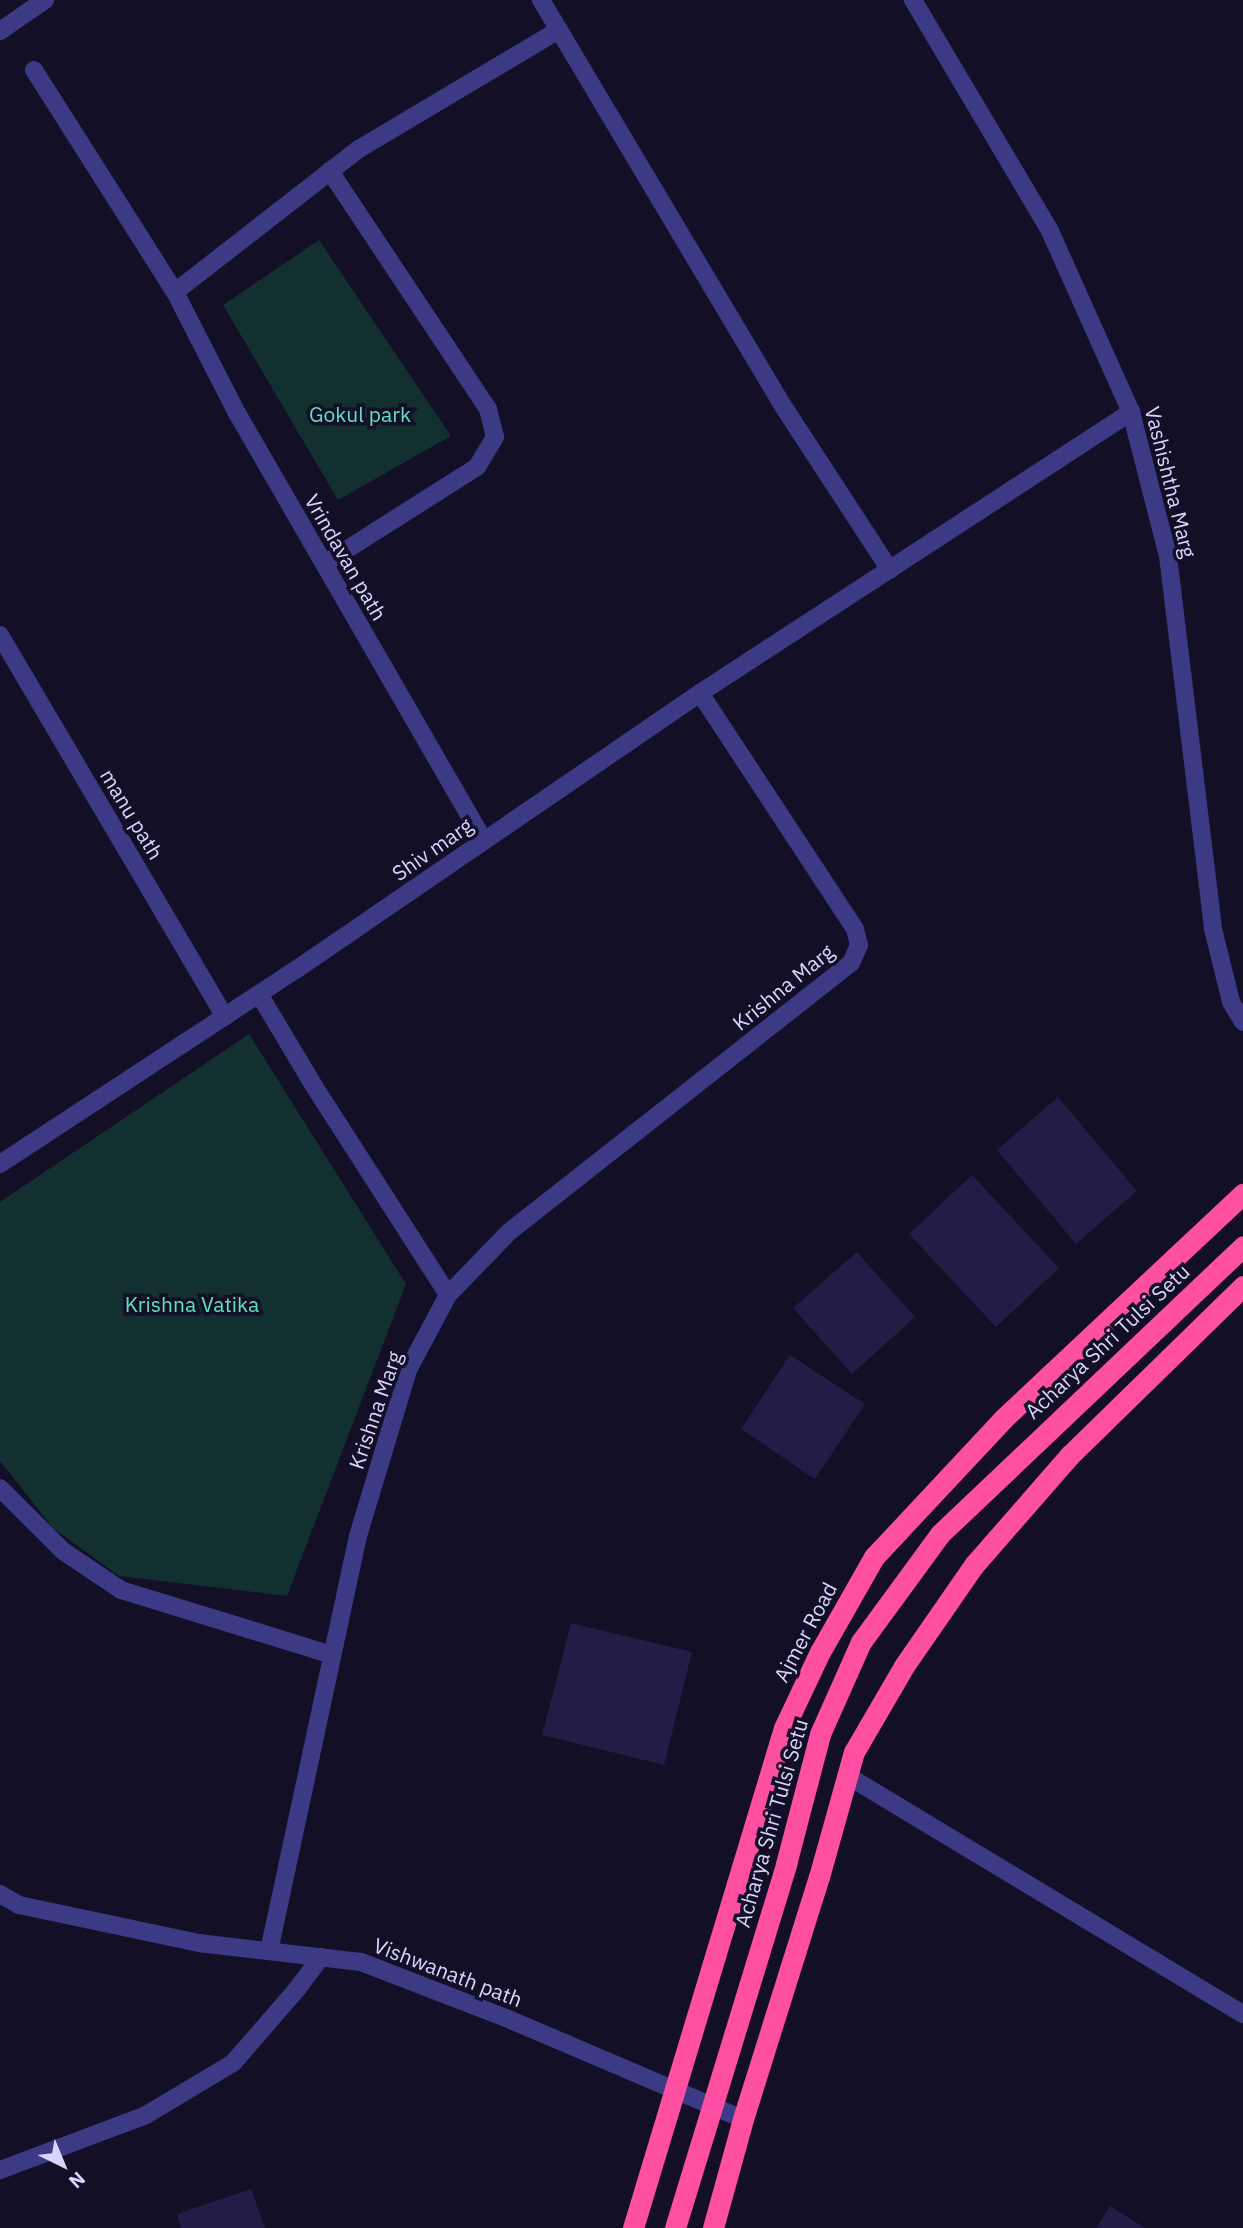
<!DOCTYPE html>
<html>
<head>
<meta charset="utf-8">
<style>
	body { margin:0 }
	#map { position:relative; width:1243px; height:2228px; overflow:hidden; background:#130f26; font-family:"IBM Plex Sans",sans-serif }
	div>[style] { position:absolute }
	[style*='--x'] { left:calc(var(--x)*1px); top:calc(var(--y)*1px); width:calc(var(--w)*1px); rotate:calc(var(--a)*1deg) }
	.green>* { inset:0; background:#12302f }
	.building>* { inset:0; background:#241b47 }
	.minor>* { height:18px; margin:-9px; padding:0 9px; transform-origin:9px; border-radius:9px; background:#3d3a85 }
	.highway>* { height:21px; margin:-10.5px; padding:0 10.5px; transform-origin:10.5px; border-radius:10.5px; background:#ff4fa3 }
	.highway-bridge>* { height:21px; margin:-10.5px; padding:0 10.5px; transform-origin:10.5px; border-radius:10.5px; background:#ff4fa3 }
	span { translate:-50% -50%; white-space:nowrap; text-align:center; line-height:1.15; -webkit-text-stroke:7px #130f26; paint-order:stroke }
	.park-label { font-size:21px; color:#5fe0c0 }
	.street-label { font-size:21px; color:#d9d4ff }
	.north { position:absolute; left:28px; top:2130px; width:70px; height:70px; -webkit-text-stroke:5px #130f26; paint-order:stroke; rotate:137deg; font-size:19px; font-weight:700; line-height:28px; text-align:center; color:#d9d4ff }
	.north::after { content:''; display:block; margin:auto; width:24px; height:32px; background:#d9d4ff; clip-path:polygon(50% 0,100% 100%,50% 72%,0 100%) }
</style>
</head>
<body>
<div id="map">
	<div class="green">
		<div style="clip-path:polygon(319px 240px,451px 436px,338px 500px,223px 305px)"></div>
		<div style="clip-path:polygon(249px 1034px,406px 1284px,287px 1596px,119px 1576px,53px 1528px,0 1461px,0 1202px)"></div>
	</div>
	<div class="building">
		<div style="clip-path:polygon(1058px 1097px,1137px 1191px,1076px 1244px,997px 1150px)"></div>
		<div style="clip-path:polygon(972px 1175px,1059px 1268px,996px 1327px,909px 1234px)"></div>
		<div style="clip-path:polygon(857px 1252px,915px 1317px,852px 1374px,793px 1308px)"></div>
		<div style="clip-path:polygon(790px 1355px,865px 1404px,815px 1479px,741px 1429px)"></div>
		<div style="clip-path:polygon(571px 1623px,692px 1652px,664px 1765px,542px 1735px)"></div>
		<div style="clip-path:polygon(251px 2189px,265px 2228px,181px 2228px,177px 2214px)"></div>
		<div style="clip-path:polygon(1110px 2206px,1145px 2228px,1096px 2228px)"></div>
	</div>
	<div class="minor">
		<div style="--x:541;--y:0;--w:476;--a:59.2"></div>
		<div style="--x:785;--y:409;--w:192;--a:56.9"></div>
		<div style="--x:913;--y:0;--w:269;--a:59.3"></div>
		<div style="--x:1050;--y:231;--w:198;--a:65.9"></div>
		<div style="--x:1131;--y:412;--w:149;--a:75.6"></div>
		<div style="--x:1168;--y:556;--w:376;--a:83.1"></div>
		<div style="--x:1213;--y:929;--w:75;--a:76.1"></div>
		<div style="--x:1231;--y:1002;--w:23;--a:59"></div>
		<div style="--x:0;--y:31;--w:55;--a:-34.6"></div>
		<div style="--x:34;--y:70;--w:263;--a:57.6"></div>
		<div style="--x:175;--y:292;--w:136;--a:62.9"></div>
		<div style="--x:237;--y:413;--w:494;--a:60"></div>
		<div style="--x:175;--y:292;--w:233;--a:-37.9"></div>
		<div style="--x:359;--y:149;--w:233;--a:-30.8"></div>
		<div style="--x:324;--y:564;--w:181;--a:-32.4"></div>
		<div style="--x:477;--y:467;--w:35;--a:-59"></div>
		<div style="--x:495;--y:437;--w:29;--a:-104"></div>
		<div style="--x:488;--y:409;--w:286;--a:-123.6"></div>
		<div style="--x:0;--y:635;--w:443;--a:59.5"></div>
		<div style="--x:259;--y:994;--w:107;--a:59.1"></div>
		<div style="--x:314;--y:1086;--w:248;--a:57.3"></div>
		<div style="--x:0;--y:1164;--w:355;--a:-33.3"></div>
		<div style="--x:297;--y:969;--w:488;--a:-34.4"></div>
		<div style="--x:700;--y:693;--w:515;--a:-33.1"></div>
		<div style="--x:0;--y:1488;--w:89;--a:45"></div>
		<div style="--x:63;--y:1551;--w:70;--a:33.9"></div>
		<div style="--x:121;--y:1590;--w:221;--a:17.1"></div>
		<div style="--x:848;--y:1776;--w:461;--a:31.1"></div>
		<div style="--x:0;--y:1894;--w:22;--a:30"></div>
		<div style="--x:19;--y:1905;--w:184;--a:11.9"></div>
		<div style="--x:199;--y:1943;--w:163;--a:6.7"></div>
		<div style="--x:361;--y:1962;--w:155;--a:21.1"></div>
		<div style="--x:506;--y:2018;--w:258;--a:23.1"></div>
		<div style="--x:269;--y:1951;--w:424;--a:-77.9"></div>
		<div style="--x:358;--y:1536;--w:173;--a:-73.2"></div>
		<div style="--x:408;--y:1370;--w:85;--a:-61.9"></div>
		<div style="--x:448;--y:1295;--w:88;--a:-45.9"></div>
		<div style="--x:509;--y:1232;--w:435;--a:-38.2"></div>
		<div style="--x:851;--y:963;--w:20;--a:-66"></div>
		<div style="--x:859;--y:945;--w:16;--a:-104"></div>
		<div style="--x:855;--y:929;--w:282;--a:-123.3"></div>
		<div style="--x:0;--y:2170;--w:156;--a:-20.6"></div>
		<div style="--x:146;--y:2115;--w:101;--a:-30.9"></div>
		<div style="--x:233;--y:2063;--w:98;--a:-49.1"></div>
		<div style="--x:297;--y:1989;--w:40;--a:-53"></div>
	</div>
	<div class="highway">
		<div style="--x:633;--y:2228;--w:522;--a:-73.2"></div>
		<div style="--x:784;--y:1728;--w:84;--a:-64.7"></div>
		<div style="--x:820;--y:1652;--w:109;--a:-60.4"></div>
		<div style="--x:874;--y:1557;--w:189;--a:-46.9"></div>
		<div style="--x:1003;--y:1419;--w:329;--a:-43.2"></div>
		<div style="--x:713;--y:2228;--w:113;--a:-74.6"></div>
		<div style="--x:743;--y:2119;--w:254;--a:-72.6"></div>
		<div style="--x:819;--y:1877;--w:130;--a:-74.4"></div>
		<div style="--x:854;--y:1752;--w:99;--a:-59.8"></div>
		<div style="--x:904;--y:1666;--w:123;--a:-55.3"></div>
		<div style="--x:974;--y:1565;--w:146;--a:-48.9"></div>
		<div style="--x:1070;--y:1455;--w:242;--a:-44.3"></div>
	</div>
	<div class="highway-bridge">
		<div style="--x:675;--y:2228;--w:381;--a:-73"></div>
		<div style="--x:786;--y:1864;--w:134;--a:-75.3"></div>
		<div style="--x:820;--y:1734;--w:101;--a:-66"></div>
		<div style="--x:861;--y:1642;--w:134;--a:-53.8"></div>
		<div style="--x:940;--y:1534;--w:418;--a:-43.5"></div>
	</div>
	<div class="park-label">
		<span style="left:360px;top:414px">Gokul park</span>
		<span style="left:192px;top:1304px">Krishna Vatika</span>
	</div>
	<div class="street-label">
		<span style="left:1171px;top:482px;rotate:76deg">Vashishtha Marg</span>
		<span style="left:346px;top:557px;rotate:60deg">Vrindavan path</span>
		<span style="left:132px;top:814px;rotate:59deg">manu path</span>
		<span style="left:432px;top:849px;rotate:-35deg">Shiv marg</span>
		<span style="left:783px;top:987px;rotate:-39deg">Krishna Marg</span>
		<span style="left:1107px;top:1341px;rotate:-43deg">Acharya Shri Tulsi Setu</span>
		<span style="left:375px;top:1410px;rotate:-71deg">Krishna Marg</span>
		<span style="left:805px;top:1632px;rotate:-62deg">Ajmer Road</span>
		<span style="left:771px;top:1823px;rotate:-74deg">Acharya Shri Tulsi Setu</span>
		<span style="left:448px;top:1972px;rotate:21deg">Vishwanath path</span>
	</div>
	<div class="north">N</div>
</div>
</body>
</html>
